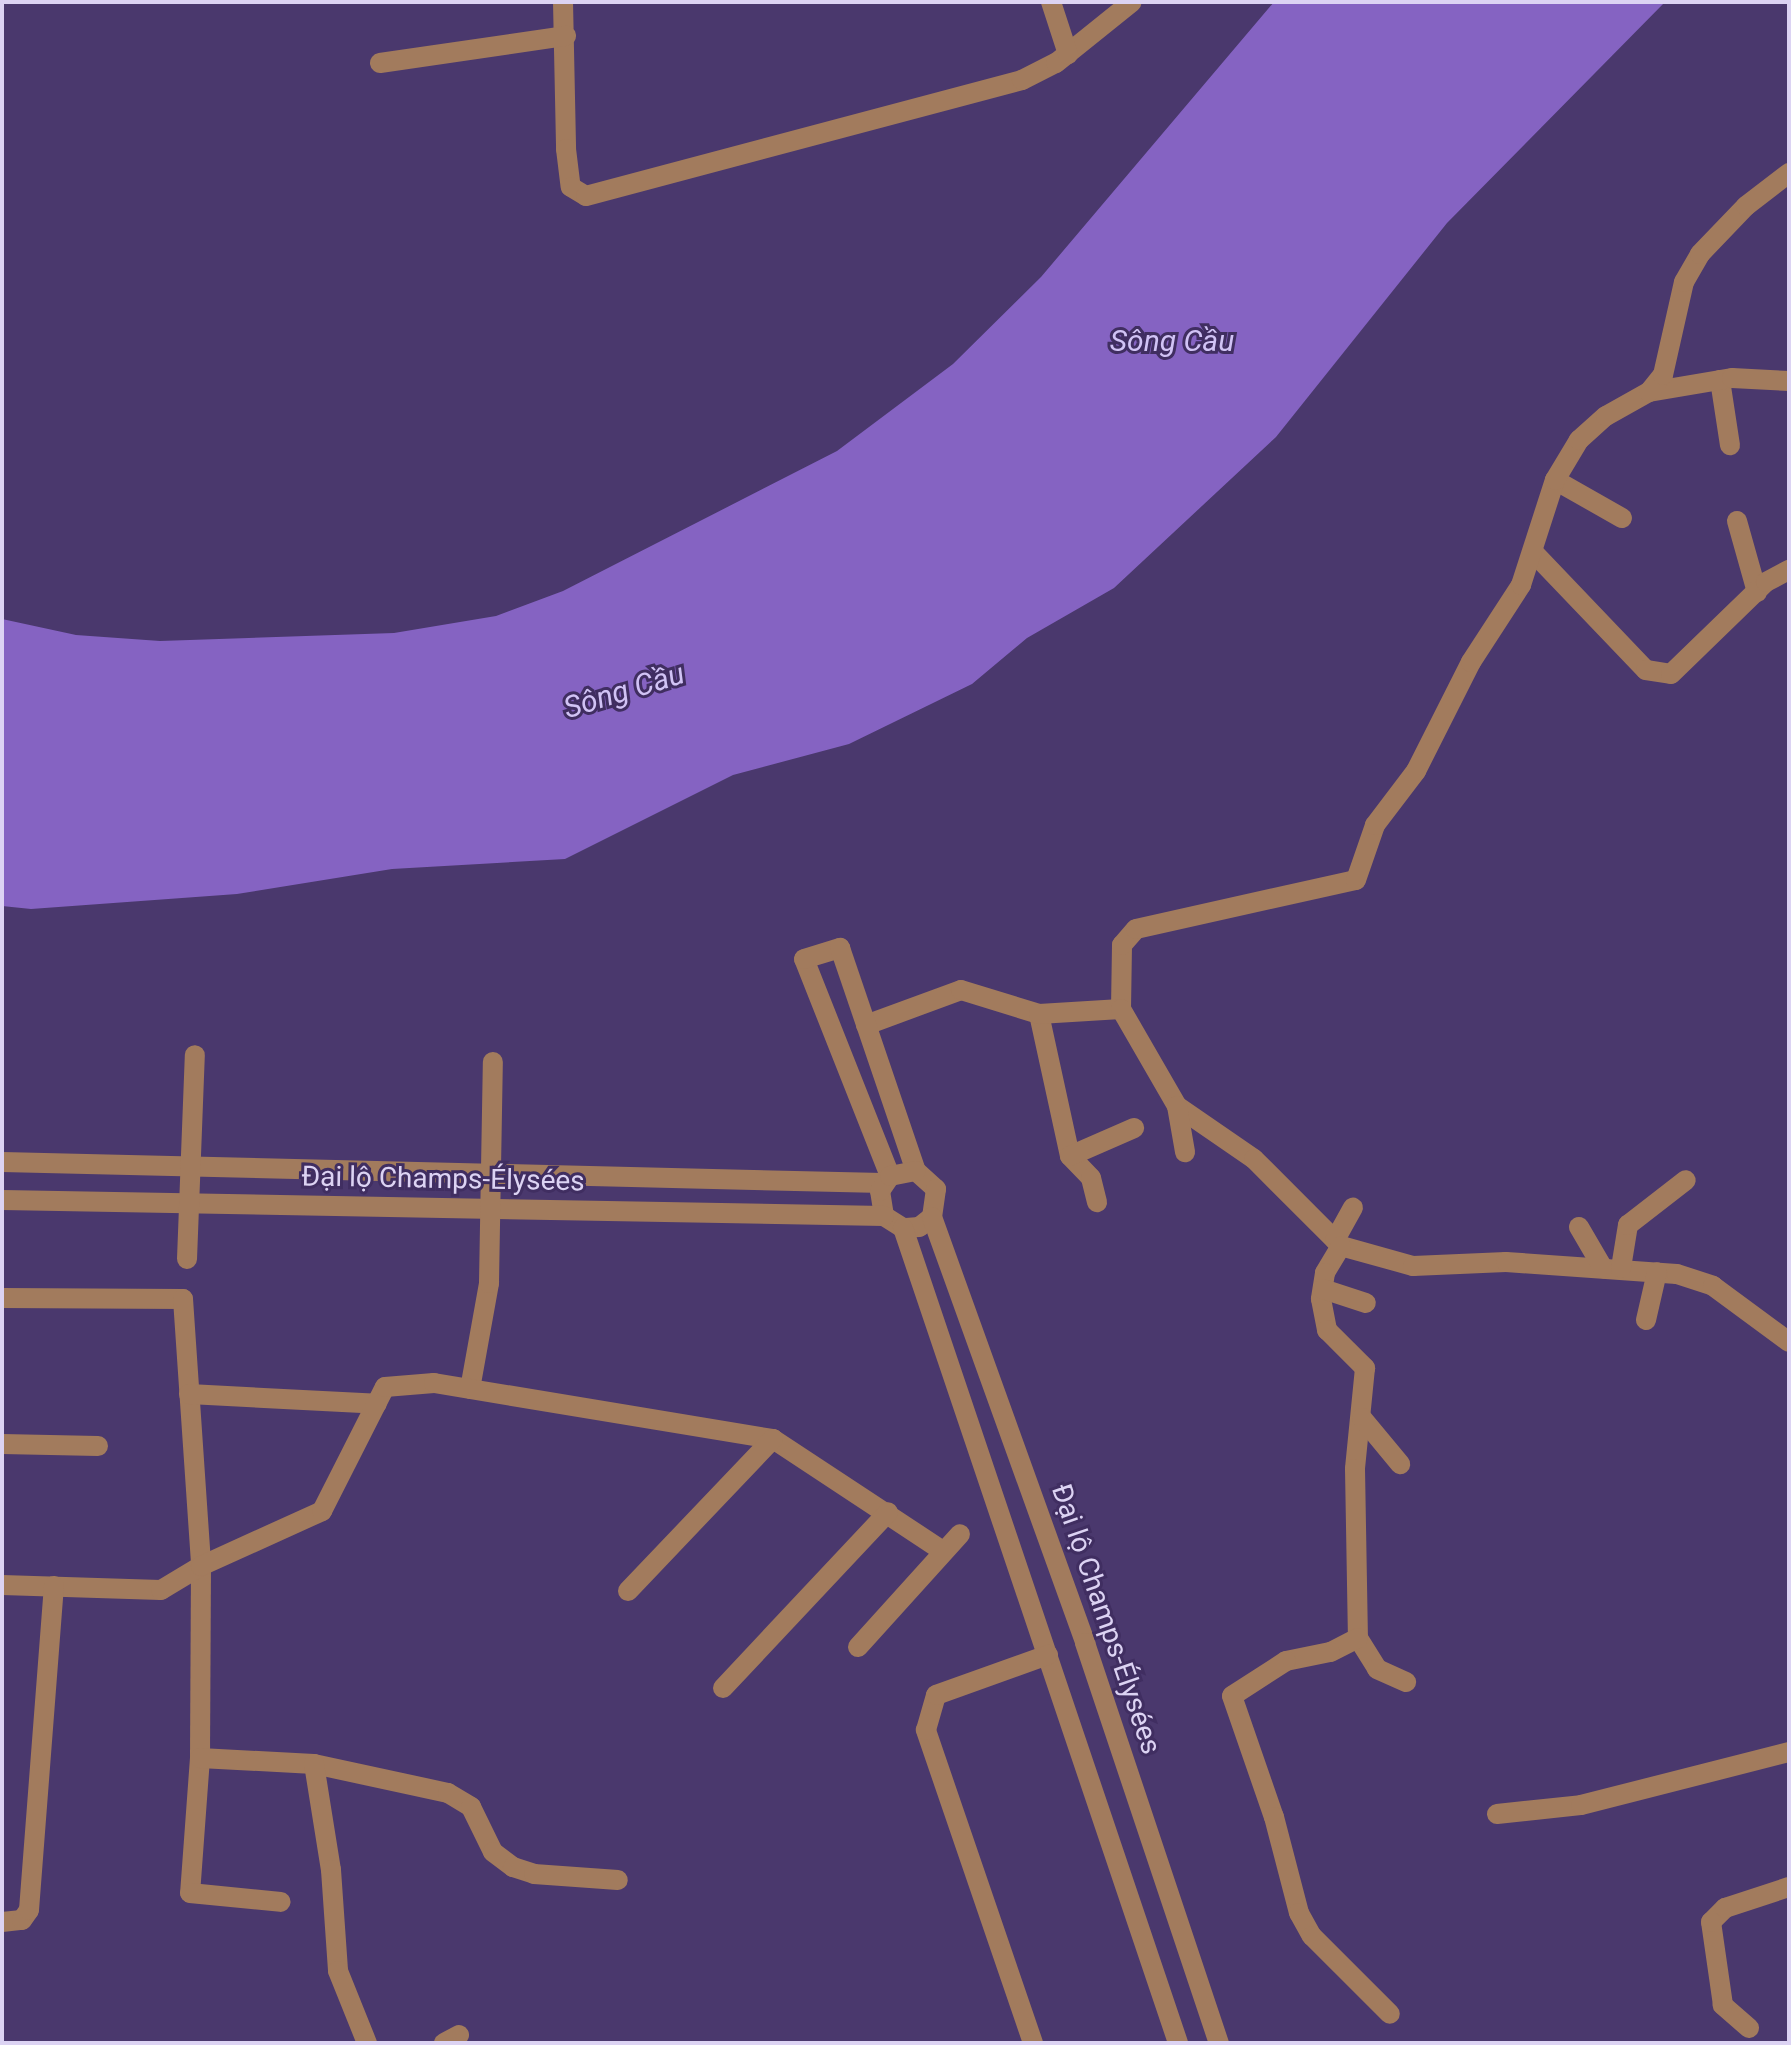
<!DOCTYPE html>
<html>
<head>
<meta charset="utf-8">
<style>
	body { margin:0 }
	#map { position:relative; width:1791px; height:2045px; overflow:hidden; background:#4a386d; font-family:Roboto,sans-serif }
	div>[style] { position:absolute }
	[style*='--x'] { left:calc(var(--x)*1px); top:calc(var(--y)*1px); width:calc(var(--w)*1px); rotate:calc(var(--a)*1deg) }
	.water>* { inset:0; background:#8563c2 }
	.minor>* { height:20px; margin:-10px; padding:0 10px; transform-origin:10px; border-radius:10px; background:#a27b5d }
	span { translate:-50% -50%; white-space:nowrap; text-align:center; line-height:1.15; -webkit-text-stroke:6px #402e61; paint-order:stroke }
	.street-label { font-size:28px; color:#dcd3f3 }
	.water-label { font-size:30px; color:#d1c3f5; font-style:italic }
	.frame { position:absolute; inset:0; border:4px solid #dcd3f3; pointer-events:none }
</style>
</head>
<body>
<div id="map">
	<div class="water">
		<div style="clip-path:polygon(1274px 2px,1665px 2px,1447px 223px,1276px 437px,1114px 588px,1027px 638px,972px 684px,849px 744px,733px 775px,565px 859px,392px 869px,237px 894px,31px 909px,2px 906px,2px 619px,76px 635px,160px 641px,394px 633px,496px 616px,563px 591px,837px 451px,953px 364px,1041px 277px)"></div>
	</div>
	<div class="minor">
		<div style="--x:563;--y:2;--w:147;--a:88.8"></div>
		<div style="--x:566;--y:149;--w:38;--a:83"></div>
		<div style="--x:571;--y:187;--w:17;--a:31"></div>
		<div style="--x:586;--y:196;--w:451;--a:-14.9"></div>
		<div style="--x:1022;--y:80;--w:38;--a:-27"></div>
		<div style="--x:1056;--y:63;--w:97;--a:-38.8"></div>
		<div style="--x:1051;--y:2;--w:55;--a:71.9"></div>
		<div style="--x:380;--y:63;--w:188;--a:-8.3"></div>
		<div style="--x:1720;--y:380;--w:66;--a:81.3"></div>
		<div style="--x:1649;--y:392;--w:84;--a:-9.6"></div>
		<div style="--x:1732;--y:378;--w:57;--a:3"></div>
		<div style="--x:1555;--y:480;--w:77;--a:29.6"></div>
		<div style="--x:1737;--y:521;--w:74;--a:74.3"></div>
		<div style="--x:1534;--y:553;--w:162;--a:46.3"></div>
		<div style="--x:1646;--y:670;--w:25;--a:9"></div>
		<div style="--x:1671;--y:674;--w:132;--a:-44.1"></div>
		<div style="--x:1766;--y:582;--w:26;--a:-28"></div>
		<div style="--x:1121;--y:1009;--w:64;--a:-89.1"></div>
		<div style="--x:1122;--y:945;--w:21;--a:-49"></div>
		<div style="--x:1136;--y:929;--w:225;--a:-12.6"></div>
		<div style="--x:1356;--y:880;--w:58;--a:-70.9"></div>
		<div style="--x:1375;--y:825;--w:68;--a:-52.8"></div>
		<div style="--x:1416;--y:771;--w:122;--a:-63.2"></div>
		<div style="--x:1471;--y:662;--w:92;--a:-57"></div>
		<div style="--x:1521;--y:585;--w:110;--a:-72.1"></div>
		<div style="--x:1555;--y:480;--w:47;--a:-59"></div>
		<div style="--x:1579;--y:440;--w:36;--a:-42"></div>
		<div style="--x:1606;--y:416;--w:49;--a:-29.2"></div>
		<div style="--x:1649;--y:392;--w:22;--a:-51"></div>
		<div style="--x:1663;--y:375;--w:95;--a:-77.3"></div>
		<div style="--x:1684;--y:282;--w:32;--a:-60"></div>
		<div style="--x:1700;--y:254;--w:66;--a:-46.2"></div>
		<div style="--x:1746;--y:206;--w:54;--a:-37.5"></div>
		<div style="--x:1039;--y:1014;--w:145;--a:77.7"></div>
		<div style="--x:1070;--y:1156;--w:30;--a:46"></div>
		<div style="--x:1091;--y:1178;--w:25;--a:76"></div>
		<div style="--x:866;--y:1025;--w:101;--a:-20.2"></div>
		<div style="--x:961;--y:990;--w:82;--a:17.1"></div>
		<div style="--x:1039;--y:1014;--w:82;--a:-3.5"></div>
		<div style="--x:1121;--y:1009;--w:112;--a:60"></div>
		<div style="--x:1177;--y:1106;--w:93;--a:34.5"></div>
		<div style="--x:1254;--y:1159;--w:123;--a:45"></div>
		<div style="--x:1341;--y:1246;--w:75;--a:15.5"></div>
		<div style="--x:1413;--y:1266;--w:93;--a:-2.5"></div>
		<div style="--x:1506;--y:1262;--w:171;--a:4"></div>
		<div style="--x:1677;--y:1274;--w:38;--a:18"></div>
		<div style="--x:1713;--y:1286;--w:94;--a:36.4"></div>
		<div style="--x:1177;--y:1106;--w:47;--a:80.1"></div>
		<div style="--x:1070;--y:1156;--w:70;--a:-23.6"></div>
		<div style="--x:2;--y:1162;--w:881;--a:1.37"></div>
		<div style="--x:890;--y:1176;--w:233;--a:-111.6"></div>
		<div style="--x:804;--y:959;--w:38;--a:-17"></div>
		<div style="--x:840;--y:948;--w:236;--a:71.2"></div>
		<div style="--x:916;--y:1171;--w:27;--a:42"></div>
		<div style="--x:936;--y:1189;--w:28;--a:98"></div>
		<div style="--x:932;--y:1217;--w:16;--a:142"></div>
		<div style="--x:919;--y:1227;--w:16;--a:176"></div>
		<div style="--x:903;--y:1228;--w:22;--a:-148"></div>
		<div style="--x:884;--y:1216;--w:25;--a:-99"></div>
		<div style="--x:880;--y:1191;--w:18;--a:-56"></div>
		<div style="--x:890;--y:1176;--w:26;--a:-11"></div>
		<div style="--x:2;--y:1200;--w:882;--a:1.04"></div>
		<div style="--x:932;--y:1217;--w:453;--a:70.2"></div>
		<div style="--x:1085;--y:1643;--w:422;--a:71.5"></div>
		<div style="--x:1579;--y:1227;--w:48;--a:59.7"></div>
		<div style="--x:903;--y:1228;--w:860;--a:71.35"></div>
		<div style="--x:1335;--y:1240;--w:37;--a:-61"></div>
		<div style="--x:1341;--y:1246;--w:31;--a:121"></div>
		<div style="--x:1325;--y:1273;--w:26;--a:99"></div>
		<div style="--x:1321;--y:1299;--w:32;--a:79"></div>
		<div style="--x:1327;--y:1330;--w:54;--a:45"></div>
		<div style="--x:1365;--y:1368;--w:101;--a:95.7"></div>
		<div style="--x:1355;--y:1469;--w:169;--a:89"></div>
		<div style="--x:1358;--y:1638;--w:36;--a:58"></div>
		<div style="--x:1377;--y:1669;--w:32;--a:24"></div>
		<div style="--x:187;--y:1259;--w:204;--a:-87.8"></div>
		<div style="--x:1621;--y:1268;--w:44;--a:-80.8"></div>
		<div style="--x:1628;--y:1225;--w:73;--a:-37.8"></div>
		<div style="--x:1323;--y:1289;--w:45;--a:18"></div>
		<div style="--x:2;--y:1298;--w:181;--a:0.3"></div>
		<div style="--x:183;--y:1299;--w:268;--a:86.1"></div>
		<div style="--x:201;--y:1566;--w:192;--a:90.3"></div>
		<div style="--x:200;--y:1758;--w:135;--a:94.2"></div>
		<div style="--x:190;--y:1893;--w:91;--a:5.6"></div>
		<div style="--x:1646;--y:1320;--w:49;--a:-77.1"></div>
		<div style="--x:470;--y:1389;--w:108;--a:-79.8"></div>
		<div style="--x:489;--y:1283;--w:221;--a:-89"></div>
		<div style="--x:189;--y:1394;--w:188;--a:3"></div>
		<div style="--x:1362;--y:1418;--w:60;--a:50.4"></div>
		<div style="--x:2;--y:1444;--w:96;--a:1.2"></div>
		<div style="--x:2;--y:1585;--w:159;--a:1.8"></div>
		<div style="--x:161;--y:1590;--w:47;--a:-31"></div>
		<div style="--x:201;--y:1566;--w:133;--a:-24.4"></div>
		<div style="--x:322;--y:1511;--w:139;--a:-63.1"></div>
		<div style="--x:385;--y:1387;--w:49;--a:-4.7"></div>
		<div style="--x:434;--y:1383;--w:344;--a:9.4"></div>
		<div style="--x:773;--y:1439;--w:204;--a:33.4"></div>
		<div style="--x:628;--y:1591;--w:210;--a:-46.4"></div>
		<div style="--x:1358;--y:1638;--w:31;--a:153"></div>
		<div style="--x:1330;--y:1652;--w:45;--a:168.4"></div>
		<div style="--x:1286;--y:1661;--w:64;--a:147.1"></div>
		<div style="--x:1232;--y:1696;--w:128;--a:70.9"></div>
		<div style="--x:1274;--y:1817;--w:99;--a:75.4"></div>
		<div style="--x:1299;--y:1913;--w:26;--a:61"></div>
		<div style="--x:1312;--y:1936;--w:110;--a:45"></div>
		<div style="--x:858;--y:1647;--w:152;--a:-47.9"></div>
		<div style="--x:723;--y:1688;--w:241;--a:-46.8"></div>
		<div style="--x:200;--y:1758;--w:114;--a:3"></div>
		<div style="--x:314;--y:1764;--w:137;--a:12.2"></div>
		<div style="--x:448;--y:1793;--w:27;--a:31"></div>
		<div style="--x:471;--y:1807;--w:50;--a:63.9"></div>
		<div style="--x:493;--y:1852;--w:25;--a:37"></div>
		<div style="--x:513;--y:1867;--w:22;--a:18"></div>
		<div style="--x:534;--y:1874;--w:84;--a:4.1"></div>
		<div style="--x:314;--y:1764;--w:107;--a:80.9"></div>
		<div style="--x:331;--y:1870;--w:101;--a:86"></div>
		<div style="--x:338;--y:1971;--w:78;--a:68.1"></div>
		<div style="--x:1497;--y:1814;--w:84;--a:-6.1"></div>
		<div style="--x:1581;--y:1805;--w:215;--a:-14.3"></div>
		<div style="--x:2;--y:1922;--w:20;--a:-6"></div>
		<div style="--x:22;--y:1920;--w:12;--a:-55"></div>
		<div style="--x:29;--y:1910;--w:325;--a:-85.6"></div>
		<div style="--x:1749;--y:2028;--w:35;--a:-139"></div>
		<div style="--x:1723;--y:2005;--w:84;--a:-98.2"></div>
		<div style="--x:1711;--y:1922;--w:20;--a:-45"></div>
		<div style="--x:1725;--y:1908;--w:67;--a:-18.2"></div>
		<div style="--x:444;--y:2043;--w:17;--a:-28"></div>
		<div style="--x:1033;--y:2043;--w:331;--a:-108.9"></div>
		<div style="--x:926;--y:1730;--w:36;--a:-74"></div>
		<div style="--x:936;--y:1695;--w:119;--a:-19.7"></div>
	</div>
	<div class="street-label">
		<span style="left:443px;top:1179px;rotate:1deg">Đại lộ Champs-Élysées</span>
		<span style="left:1106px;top:1619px;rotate:71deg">Đại lộ Champs-Élysées</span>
	</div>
	<div class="water-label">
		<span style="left:1172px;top:341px">Sông Cầu</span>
		<span style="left:624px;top:691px;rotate:-17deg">Sông Cầu</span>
	</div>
	<div class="frame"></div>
</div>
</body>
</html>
